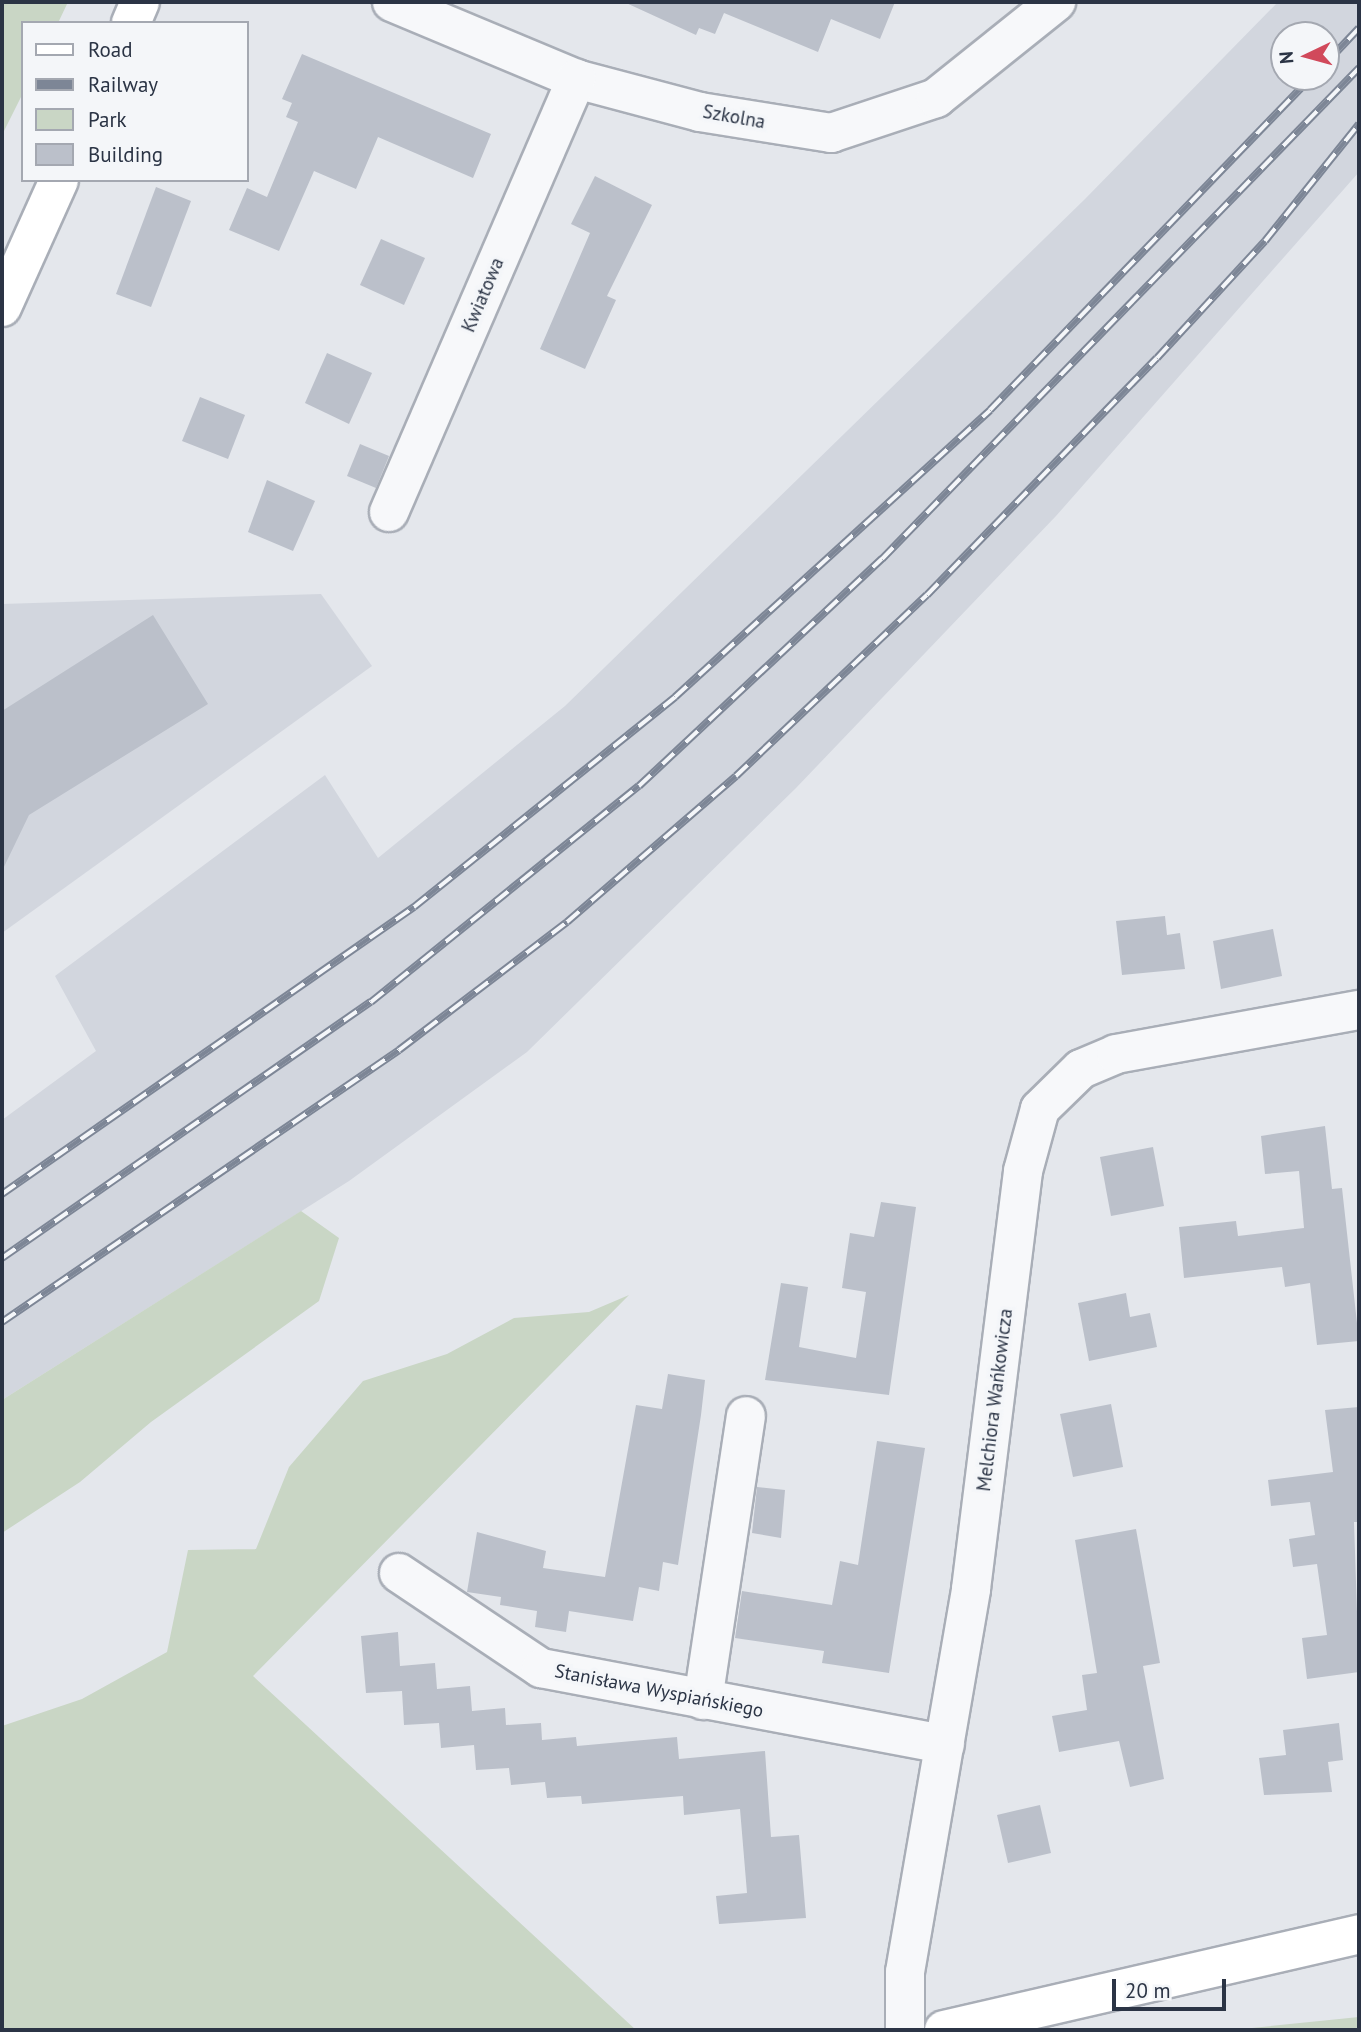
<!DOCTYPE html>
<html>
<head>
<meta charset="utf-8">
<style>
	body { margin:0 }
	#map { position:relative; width:1361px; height:2032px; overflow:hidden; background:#e4e7ec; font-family:"PT Sans",sans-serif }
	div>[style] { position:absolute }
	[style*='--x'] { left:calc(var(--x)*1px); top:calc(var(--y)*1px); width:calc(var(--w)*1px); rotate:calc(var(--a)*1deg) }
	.built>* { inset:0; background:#d2d6de }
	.green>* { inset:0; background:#c9d6c5 }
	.building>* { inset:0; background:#bbc0ca }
	.roads { filter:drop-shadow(2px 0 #a9aeb7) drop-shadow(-2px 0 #a9aeb7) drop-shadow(0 2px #a9aeb7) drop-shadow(0 -2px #a9aeb7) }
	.street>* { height:38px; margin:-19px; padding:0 19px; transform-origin:19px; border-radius:19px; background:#f7f8fa }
	.secondary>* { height:38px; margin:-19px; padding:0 19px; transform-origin:19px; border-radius:19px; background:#fff }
	.rail>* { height:8px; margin-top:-4px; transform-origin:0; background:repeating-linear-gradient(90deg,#f4f6f9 0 16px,#7d8696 0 32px); box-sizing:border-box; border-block:2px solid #7d8696 }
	span { translate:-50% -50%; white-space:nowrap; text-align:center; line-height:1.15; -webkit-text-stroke:7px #f4f6f9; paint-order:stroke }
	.street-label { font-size:19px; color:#2b3445 }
	.frame { position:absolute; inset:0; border:4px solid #2b3445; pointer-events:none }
	.legend { position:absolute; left:21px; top:21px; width:228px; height:161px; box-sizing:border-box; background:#f4f6f9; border:2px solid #a4a8b1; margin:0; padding:9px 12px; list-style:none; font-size:21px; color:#2b3445 }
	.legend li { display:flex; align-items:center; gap:14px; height:35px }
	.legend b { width:35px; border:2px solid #a4a8b1 }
	.north { position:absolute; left:1270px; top:21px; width:70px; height:70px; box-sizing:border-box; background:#f4f6f9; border:2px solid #a4a8b1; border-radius:50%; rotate:265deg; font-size:19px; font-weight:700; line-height:28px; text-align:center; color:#2b3445 }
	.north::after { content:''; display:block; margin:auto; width:24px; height:32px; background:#d1495b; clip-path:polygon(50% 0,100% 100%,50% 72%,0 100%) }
	.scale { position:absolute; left:1112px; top:1979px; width:114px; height:32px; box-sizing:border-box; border:4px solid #2b3445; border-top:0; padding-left:9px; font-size:21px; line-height:24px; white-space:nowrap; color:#2b3445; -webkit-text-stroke:5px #f4f6f9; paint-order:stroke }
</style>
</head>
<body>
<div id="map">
	<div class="built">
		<div style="clip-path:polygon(evenodd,1278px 2px,1359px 2px,1359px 172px,1056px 516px,796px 788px,527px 1052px,349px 1181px,2px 1400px,2px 1120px,96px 1051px,55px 976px,325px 775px,378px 858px,565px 706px,1085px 199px,1278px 2px,1284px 35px,1326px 35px,1326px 77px,1284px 77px,1284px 35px)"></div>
		<div style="clip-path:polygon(321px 594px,372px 666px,2px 933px,2px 604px)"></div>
	</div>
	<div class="green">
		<div style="clip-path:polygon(2px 2px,68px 2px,58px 23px,23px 23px,23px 93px,2px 135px)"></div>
		<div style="clip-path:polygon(301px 1211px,339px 1238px,319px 1301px,151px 1422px,80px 1482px,2px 1533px,2px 1400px)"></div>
		<div style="clip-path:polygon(629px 1295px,253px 1676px,636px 2030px,2px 2030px,2px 1726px,82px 1699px,167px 1652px,188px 1550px,256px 1549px,289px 1467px,363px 1381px,447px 1354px,514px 1318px,589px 1312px)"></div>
		<div style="clip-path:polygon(1359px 2017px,1359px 2030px,1231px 2030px,1232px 2030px)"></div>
	</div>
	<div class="building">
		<div style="clip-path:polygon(624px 2px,895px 2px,880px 39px,831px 19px,818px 52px,724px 13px,715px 34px,699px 28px,696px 35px)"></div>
		<div style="clip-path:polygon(302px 54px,491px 134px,473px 178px,378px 137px,356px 189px,314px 171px,279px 251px,229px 230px,247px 188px,267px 197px,298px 122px,286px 117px,292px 103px,282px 99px)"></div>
		<div style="clip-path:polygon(595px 176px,652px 205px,607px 296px,616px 300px,585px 369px,540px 349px,590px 233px,571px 224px)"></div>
		<div style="clip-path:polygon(156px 187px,191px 201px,151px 307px,116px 294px)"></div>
		<div style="clip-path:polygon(381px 239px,425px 258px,404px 305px,360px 285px)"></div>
		<div style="clip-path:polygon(327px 353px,372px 373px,349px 424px,305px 403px)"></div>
		<div style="clip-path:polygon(200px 397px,245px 415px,228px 459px,182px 441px)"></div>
		<div style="clip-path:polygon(360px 444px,389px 456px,376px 488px,347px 476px)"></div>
		<div style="clip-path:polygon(267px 480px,315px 501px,293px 551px,248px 532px)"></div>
		<div style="clip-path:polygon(153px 615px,208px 704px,29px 815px,2px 871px,2px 711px)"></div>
		<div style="clip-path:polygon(1165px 916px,1167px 935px,1180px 933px,1185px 969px,1122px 975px,1116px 921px)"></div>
		<div style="clip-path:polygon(1273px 929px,1282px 976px,1221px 989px,1213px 941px)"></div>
		<div style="clip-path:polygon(1325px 1126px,1332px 1189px,1342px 1188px,1359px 1341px,1317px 1345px,1310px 1283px,1285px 1287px,1282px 1267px,1184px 1278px,1179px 1227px,1236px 1221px,1238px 1236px,1304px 1228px,1299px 1171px,1265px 1174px,1261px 1136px)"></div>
		<div style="clip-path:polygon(1153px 1147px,1164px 1206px,1111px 1216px,1100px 1157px)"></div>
		<div style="clip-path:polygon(881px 1202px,916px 1207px,889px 1395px,765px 1380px,781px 1283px,808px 1287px,799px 1347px,856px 1358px,866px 1292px,842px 1288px,850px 1233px,874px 1237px)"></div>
		<div style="clip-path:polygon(1126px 1293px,1130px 1317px,1150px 1313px,1157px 1347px,1089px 1361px,1078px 1303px)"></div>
		<div style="clip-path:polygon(668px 1374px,705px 1380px,701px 1415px,678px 1565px,663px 1562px,659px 1591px,639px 1587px,633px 1621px,569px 1611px,566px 1632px,535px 1627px,537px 1611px,500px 1605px,501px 1597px,467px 1592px,477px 1532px,546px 1551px,543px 1568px,605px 1577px,636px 1405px,662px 1409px)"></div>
		<div style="clip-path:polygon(1111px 1404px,1123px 1467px,1073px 1477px,1060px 1414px)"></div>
		<div style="clip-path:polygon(1359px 1407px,1359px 1522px,1354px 1522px,1359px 1672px,1307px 1679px,1302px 1638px,1327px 1635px,1317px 1564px,1293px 1567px,1289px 1539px,1315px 1535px,1310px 1502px,1271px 1506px,1268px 1480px,1333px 1472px,1325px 1410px)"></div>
		<div style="clip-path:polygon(877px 1441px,925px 1448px,889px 1673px,822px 1663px,824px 1651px,735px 1638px,742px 1591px,832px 1605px,840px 1561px,858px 1565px)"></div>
		<div style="clip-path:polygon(757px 1487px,785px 1490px,781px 1538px,752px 1533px)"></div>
		<div style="clip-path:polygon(1136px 1529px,1160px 1663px,1143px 1666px,1164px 1779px,1130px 1787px,1119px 1741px,1059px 1752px,1052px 1716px,1087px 1710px,1082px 1675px,1097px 1673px,1075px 1540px)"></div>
		<div style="clip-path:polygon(398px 1632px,400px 1666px,435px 1663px,437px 1689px,470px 1686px,472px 1711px,505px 1708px,506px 1725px,541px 1723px,542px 1740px,576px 1737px,577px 1746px,677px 1737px,679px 1759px,765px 1751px,771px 1837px,799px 1835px,806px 1918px,719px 1924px,716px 1896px,747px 1893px,740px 1809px,684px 1815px,683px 1796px,582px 1804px,581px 1796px,547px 1798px,545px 1782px,511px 1785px,509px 1768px,476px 1770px,474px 1745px,441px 1748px,439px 1723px,404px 1725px,402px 1691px,366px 1693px,361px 1636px)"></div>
		<div style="clip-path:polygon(1339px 1723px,1343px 1760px,1328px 1762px,1332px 1792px,1264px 1795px,1259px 1758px,1286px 1755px,1283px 1730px)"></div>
		<div style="clip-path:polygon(1040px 1805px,1051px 1853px,1008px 1863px,997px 1815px)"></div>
	</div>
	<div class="roads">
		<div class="street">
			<div style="--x:392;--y:2;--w:199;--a:22.7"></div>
			<div style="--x:576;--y:79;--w:128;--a:14.9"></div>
			<div style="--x:700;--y:112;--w:133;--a:9.1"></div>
			<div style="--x:831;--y:133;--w:111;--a:-18.4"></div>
			<div style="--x:936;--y:98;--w:154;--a:-38.7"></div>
			<div style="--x:389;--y:512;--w:472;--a:-66.6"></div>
			<div style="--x:399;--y:1573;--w:171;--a:33.8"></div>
			<div style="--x:541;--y:1668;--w:411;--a:10.7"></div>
			<div style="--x:703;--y:1700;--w:287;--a:-81.4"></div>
			<div style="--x:905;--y:2030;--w:58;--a:-90"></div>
			<div style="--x:905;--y:1972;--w:389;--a:-80.2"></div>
			<div style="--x:971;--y:1589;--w:421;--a:-82.9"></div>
			<div style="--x:1023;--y:1171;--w:64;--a:-74.7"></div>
			<div style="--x:1040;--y:1109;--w:57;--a:-44.3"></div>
			<div style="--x:1081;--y:1069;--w:38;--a:-23"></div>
			<div style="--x:1116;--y:1054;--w:247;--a:-10.3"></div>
		</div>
		<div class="secondary">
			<div style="--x:131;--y:23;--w:23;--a:-67"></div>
			<div style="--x:2;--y:307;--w:139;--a:-65.8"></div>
			<div style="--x:944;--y:2030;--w:426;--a:-13"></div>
		</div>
	</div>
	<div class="rail">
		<div style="--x:1326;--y:63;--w:48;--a:-46.7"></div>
		<div style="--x:2;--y:1194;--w:502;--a:-34.86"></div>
		<div style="--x:414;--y:907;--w:335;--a:-38.8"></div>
		<div style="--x:675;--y:697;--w:426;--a:-42.3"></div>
		<div style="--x:990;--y:410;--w:463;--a:-46"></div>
		<div style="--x:2;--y:1258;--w:449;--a:-34.8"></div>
		<div style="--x:371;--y:1002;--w:344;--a:-38.9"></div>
		<div style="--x:639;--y:786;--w:333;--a:-43.1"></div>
		<div style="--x:882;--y:559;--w:685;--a:-45.83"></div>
		<div style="--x:2;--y:1322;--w:481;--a:-34.4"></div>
		<div style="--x:399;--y:1050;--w:211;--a:-37.3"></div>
		<div style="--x:567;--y:922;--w:223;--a:-40.8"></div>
		<div style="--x:736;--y:776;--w:263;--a:-43.5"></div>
		<div style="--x:927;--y:595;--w:330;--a:-45.9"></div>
		<div style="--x:1157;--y:358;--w:159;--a:-47.3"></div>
		<div style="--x:1265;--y:241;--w:150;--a:-51.2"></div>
	</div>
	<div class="street-label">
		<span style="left:734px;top:117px;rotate:10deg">Szkolna</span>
		<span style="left:483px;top:295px;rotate:-67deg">Kwiatowa</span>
		<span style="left:995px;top:1400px;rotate:-83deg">Melchiora Wańkowicza</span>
		<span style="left:659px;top:1691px;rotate:11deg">Stanisława Wyspiańskiego</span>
	</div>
	<div class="frame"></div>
	<ul class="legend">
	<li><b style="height:9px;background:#fff"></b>Road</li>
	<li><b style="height:9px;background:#7d8696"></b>Railway</li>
	<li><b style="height:19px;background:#c9d6c5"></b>Park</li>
	<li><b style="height:19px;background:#bbc0ca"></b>Building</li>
	</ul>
	<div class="north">N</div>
	<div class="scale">20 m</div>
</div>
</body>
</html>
